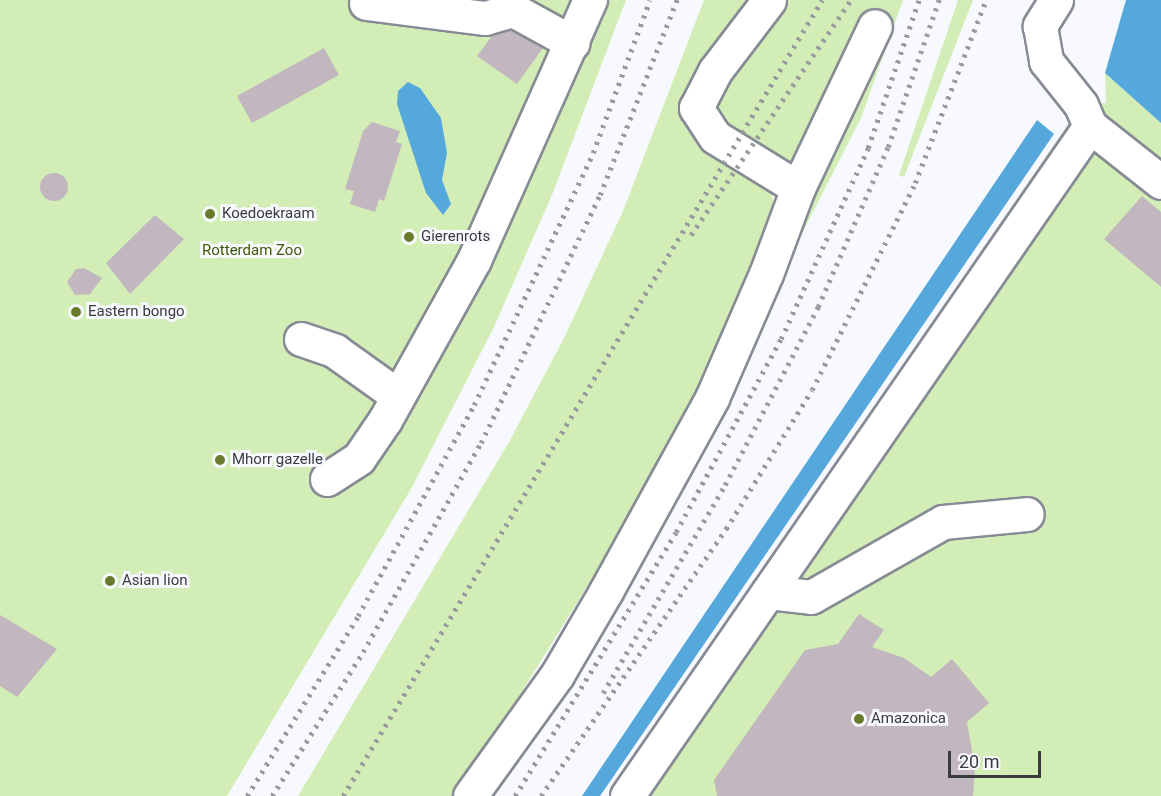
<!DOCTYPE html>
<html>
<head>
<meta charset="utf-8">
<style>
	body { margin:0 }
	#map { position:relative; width:1161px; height:796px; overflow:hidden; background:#f7f9fe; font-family:Roboto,sans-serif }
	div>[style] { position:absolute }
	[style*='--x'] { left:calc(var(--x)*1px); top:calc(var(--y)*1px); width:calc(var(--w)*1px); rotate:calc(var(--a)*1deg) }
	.green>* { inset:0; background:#d2edb6 }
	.water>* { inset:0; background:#55a8db }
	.building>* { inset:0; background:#c2b7be }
	.round { border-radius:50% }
	.roads { filter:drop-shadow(2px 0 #868b95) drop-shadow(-2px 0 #868b95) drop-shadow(0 2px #868b95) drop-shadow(0 -2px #868b95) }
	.minor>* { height:33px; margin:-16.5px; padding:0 16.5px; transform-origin:16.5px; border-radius:16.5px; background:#fff }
	.rail>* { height:4.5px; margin-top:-2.25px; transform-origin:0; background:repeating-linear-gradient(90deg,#989a9f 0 3px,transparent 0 9px) }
	.dots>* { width:16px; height:16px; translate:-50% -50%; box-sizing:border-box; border:3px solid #f7f9fe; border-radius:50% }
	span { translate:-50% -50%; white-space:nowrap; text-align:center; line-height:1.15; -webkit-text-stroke:6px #f7f9fe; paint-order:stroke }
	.poi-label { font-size:15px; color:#393b3f }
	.left { translate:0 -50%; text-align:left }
	.park-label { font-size:15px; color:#3d5b04 }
	.scale { position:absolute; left:948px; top:751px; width:93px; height:27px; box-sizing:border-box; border:3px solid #393b3f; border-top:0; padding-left:8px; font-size:18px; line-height:21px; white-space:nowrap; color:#393b3f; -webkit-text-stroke:4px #f7f9fe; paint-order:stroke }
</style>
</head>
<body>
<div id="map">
	<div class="green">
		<div style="clip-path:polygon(0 0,626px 0,552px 195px,494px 327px,411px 489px,227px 796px,0 796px)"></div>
		<div style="clip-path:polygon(704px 0,758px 0,684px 115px,688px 130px,770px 185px,776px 215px,688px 424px,457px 796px,298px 796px,509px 442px,564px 338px,623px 211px)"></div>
		<div style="clip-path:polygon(785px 0,903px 0,861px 118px,711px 412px,802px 156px,791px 164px,776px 163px,716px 128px,712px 97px)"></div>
		<div style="clip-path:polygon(958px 0,973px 0,904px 177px,899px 175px)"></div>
		<div style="clip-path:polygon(1105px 73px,1161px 123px,1161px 796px,609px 796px,1081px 105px,1106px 103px)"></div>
	</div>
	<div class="water">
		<div style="clip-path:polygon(1126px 0,1161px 0,1161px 123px,1105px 73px)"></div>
		<div style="clip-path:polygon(408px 82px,420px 88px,441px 118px,447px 153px,442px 180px,451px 204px,443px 215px,426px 193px,397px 104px,398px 91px)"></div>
		<div style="clip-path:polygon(1037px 120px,1054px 134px,600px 796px,582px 796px)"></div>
	</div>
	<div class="building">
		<div style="clip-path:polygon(511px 30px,543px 48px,517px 84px,477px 56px,492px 36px)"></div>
		<div style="clip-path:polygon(324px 48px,339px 75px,252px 123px,237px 96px)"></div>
		<div style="clip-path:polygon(372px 122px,400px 131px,396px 142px,402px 144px,384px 201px,379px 199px,375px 212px,350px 204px,354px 191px,345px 189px,363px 131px)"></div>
		<div class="round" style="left:40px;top:173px;width:28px;height:28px"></div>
		<div style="clip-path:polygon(1142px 196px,1161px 212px,1161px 287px,1104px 239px)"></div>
		<div style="clip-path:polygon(155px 215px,184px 239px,130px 294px,106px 263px)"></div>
		<div style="clip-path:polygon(84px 268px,102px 278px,90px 294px,75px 295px,67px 282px,76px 269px)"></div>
		<div style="clip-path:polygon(859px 614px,884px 630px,872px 647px,904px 658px,931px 677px,952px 659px,989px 703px,967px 722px,975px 768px,973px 796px,717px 796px,714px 780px,805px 650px,838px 644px)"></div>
		<div style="clip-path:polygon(0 615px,57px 649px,17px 697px,0 686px)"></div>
	</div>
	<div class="roads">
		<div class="minor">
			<div style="--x:1056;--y:0;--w:31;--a:122"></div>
			<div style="--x:1040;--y:26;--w:36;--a:80"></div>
			<div style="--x:1046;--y:61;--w:56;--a:51.5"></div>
			<div style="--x:1081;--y:105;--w:23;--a:67"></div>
			<div style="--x:1090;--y:126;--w:90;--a:38.3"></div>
			<div style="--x:366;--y:3;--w:120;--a:7.2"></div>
			<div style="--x:485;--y:18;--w:29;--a:-16"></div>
			<div style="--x:513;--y:10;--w:68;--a:28.8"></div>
			<div style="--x:798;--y:188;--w:179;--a:-64.6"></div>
			<div style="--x:301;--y:339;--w:36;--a:19"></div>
			<div style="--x:335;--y:351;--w:77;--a:35.5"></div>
			<div style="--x:327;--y:479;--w:38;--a:-33"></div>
			<div style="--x:359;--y:458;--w:46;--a:-55.6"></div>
			<div style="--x:385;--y:420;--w:183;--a:-60.9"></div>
			<div style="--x:474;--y:260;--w:285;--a:-66"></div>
			<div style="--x:768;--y:592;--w:43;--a:6.6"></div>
			<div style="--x:811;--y:597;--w:152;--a:-29.6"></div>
			<div style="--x:943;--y:522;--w:84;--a:-5.4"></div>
			<div style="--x:470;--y:796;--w:149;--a:-54.3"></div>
			<div style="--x:557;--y:675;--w:97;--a:-59.7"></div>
			<div style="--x:606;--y:591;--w:220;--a:-61.2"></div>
			<div style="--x:712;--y:398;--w:135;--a:-66.5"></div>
			<div style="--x:766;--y:274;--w:92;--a:-69.6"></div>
			<div style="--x:798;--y:188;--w:97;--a:-148.4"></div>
			<div style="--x:715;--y:137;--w:35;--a:-123"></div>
			<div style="--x:696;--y:108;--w:42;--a:-62.8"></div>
			<div style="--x:715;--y:71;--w:89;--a:-52.7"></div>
			<div style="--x:627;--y:796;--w:814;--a:-55.35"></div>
		</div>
	</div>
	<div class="rail">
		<div style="--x:691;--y:235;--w:284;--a:-55.8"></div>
		<div style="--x:603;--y:693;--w:241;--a:-59.6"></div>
		<div style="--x:725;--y:485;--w:201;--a:-62.4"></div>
		<div style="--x:818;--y:307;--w:175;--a:-66.4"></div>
		<div style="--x:888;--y:147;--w:156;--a:-70.9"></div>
		<div style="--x:247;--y:796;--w:211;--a:-58.3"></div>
		<div style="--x:358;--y:616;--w:241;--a:-61.2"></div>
		<div style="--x:474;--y:405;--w:279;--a:-64.7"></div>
		<div style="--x:593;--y:153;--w:163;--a:-69.6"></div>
		<div style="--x:272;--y:796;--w:170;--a:-57.7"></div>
		<div style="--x:363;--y:652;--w:240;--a:-60.6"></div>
		<div style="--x:481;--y:443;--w:275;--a:-64.4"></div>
		<div style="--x:600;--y:195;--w:210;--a:-68.5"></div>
		<div style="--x:343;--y:796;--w:929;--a:-58.96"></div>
		<div style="--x:515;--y:796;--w:309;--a:-58.6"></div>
		<div style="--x:676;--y:532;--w:220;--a:-61.5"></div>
		<div style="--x:781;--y:339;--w:210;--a:-65.5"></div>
		<div style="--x:868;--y:148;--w:157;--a:-71"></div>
		<div style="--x:541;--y:796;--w:325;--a:-55.3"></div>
		<div style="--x:726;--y:529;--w:163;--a:-58.3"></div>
		<div style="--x:812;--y:390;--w:231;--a:-63.5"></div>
		<div style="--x:915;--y:183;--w:196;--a:-68.8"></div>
	</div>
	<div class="dots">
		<div style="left:210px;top:214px;background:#697b2a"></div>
		<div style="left:409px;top:237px;background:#697b2a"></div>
		<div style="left:76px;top:312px;background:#697b2a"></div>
		<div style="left:220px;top:460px;background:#697b2a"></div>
		<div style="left:110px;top:581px;background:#697b2a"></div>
		<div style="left:859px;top:719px;background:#697b2a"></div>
	</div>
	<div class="poi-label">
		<span class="left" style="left:222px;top:214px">Koedoekraam</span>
		<span class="left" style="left:421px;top:237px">Gierenrots</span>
		<span class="left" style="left:88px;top:312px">Eastern bongo</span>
		<span class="left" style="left:232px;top:460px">Mhorr gazelle</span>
		<span class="left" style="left:122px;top:581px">Asian lion</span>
		<span class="left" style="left:871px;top:719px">Amazonica</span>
	</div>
	<div class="park-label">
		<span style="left:252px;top:251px">Rotterdam Zoo</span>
	</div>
	<div class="scale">20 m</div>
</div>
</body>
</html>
